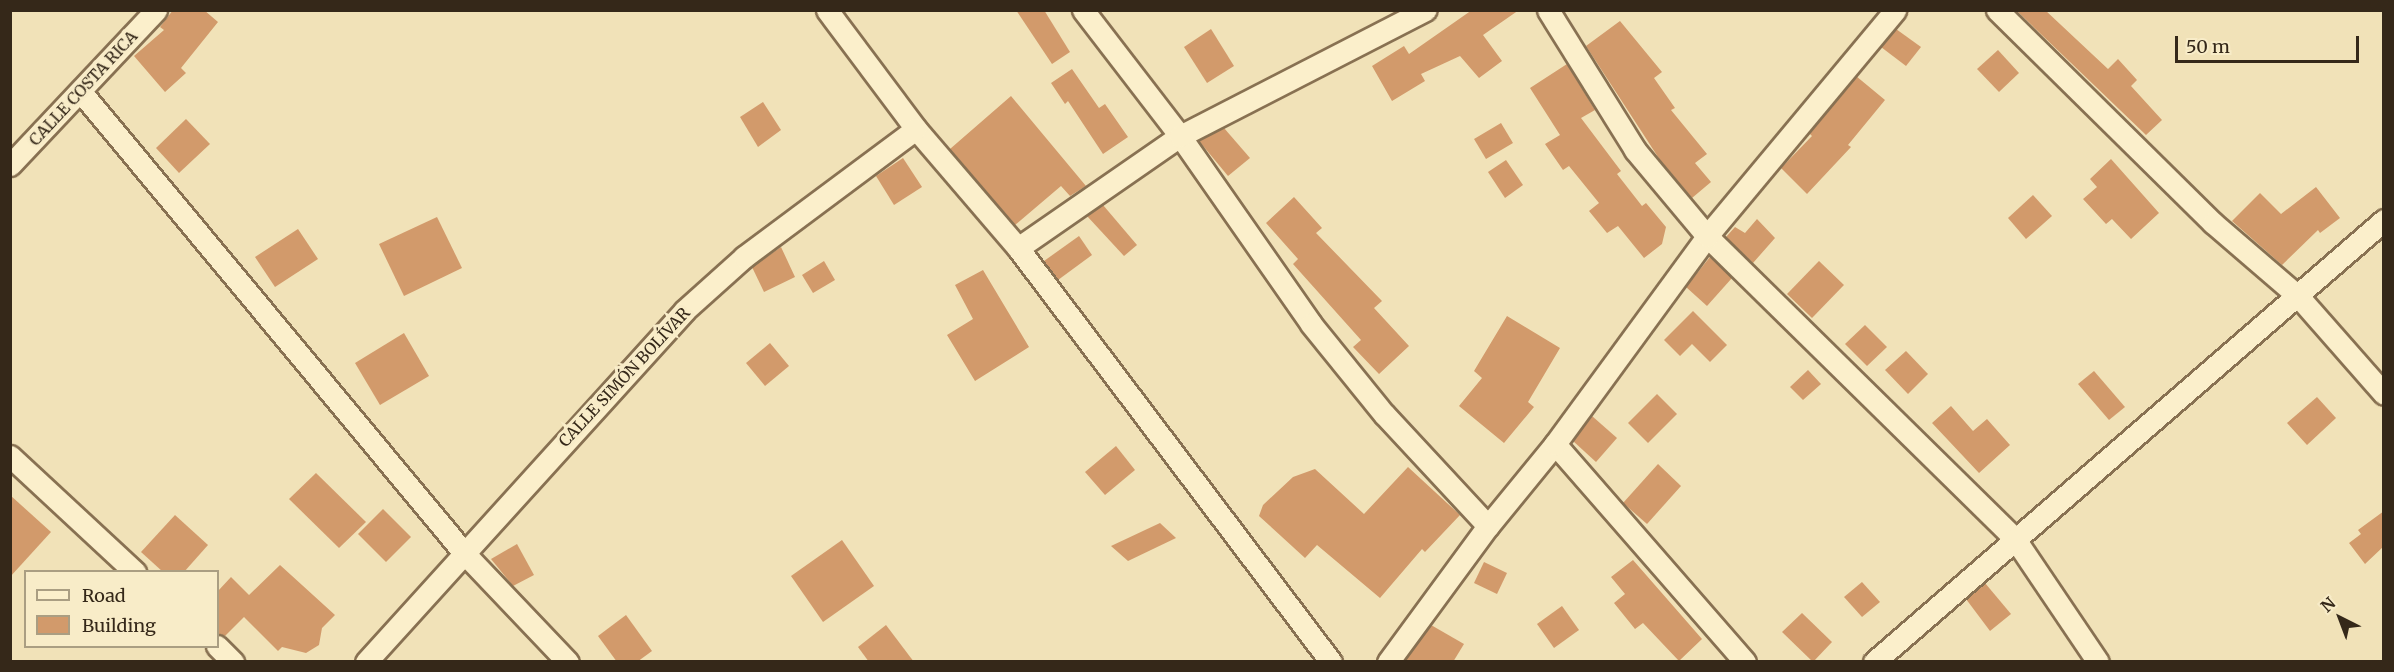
<!DOCTYPE html>
<html>
<head>
<meta charset="utf-8">
<style>
	body { margin:0 }
	#map { position:relative; width:2394px; height:672px; overflow:hidden; background:#f1e2b8; font-family:Merriweather,serif }
	div>[style] { position:absolute }
	[style*='--x'] { left:calc(var(--x)*1px); top:calc(var(--y)*1px); width:calc(var(--w)*1px); rotate:calc(var(--a)*1deg) }
	.building>* { inset:0; background:#d29a6b }
	.roads { filter:drop-shadow(2px 0 #887152) drop-shadow(-2px 0 #887152) drop-shadow(0 2px #887152) drop-shadow(0 -2px #887152) }
	.street>* { height:21px; margin:-10.5px; padding:0 10.5px; transform-origin:10.5px; border-radius:10.5px; background:#fbefcb }
	span { translate:-50% -50%; white-space:nowrap; text-align:center; line-height:1.15; -webkit-text-stroke:6px #f8ecc8; paint-order:stroke }
	.street-label { font-size:16px; color:#352819 }
	.frame { position:absolute; inset:0; border:12px solid #352819; pointer-events:none }
	.legend { position:absolute; left:24px; top:570px; width:195px; height:78px; box-sizing:border-box; background:#f8ecc8; border:2px solid #aa9e82; margin:0; padding:8px 10px; list-style:none; font-size:18px; color:#352819 }
	.legend li { display:flex; align-items:center; gap:12px; height:30px }
	.legend b { width:30px; border:2px solid #aa9e82 }
	.north { position:absolute; left:2310px; top:588px; width:60px; height:60px; -webkit-text-stroke:4px #f8ecc8; paint-order:stroke; rotate:318deg; font-size:16px; font-weight:700; line-height:24px; text-align:center; color:#352819 }
	.north::after { content:''; display:block; margin:auto; width:21px; height:27px; background:#352819; clip-path:polygon(50% 0,100% 100%,50% 72%,0 100%) }
	.scale { position:absolute; left:2175px; top:36px; width:184px; height:27px; box-sizing:border-box; border:3px solid #352819; border-top:0; padding-left:8px; font-size:18px; line-height:21px; white-space:nowrap; color:#352819; -webkit-text-stroke:4px #f8ecc8; paint-order:stroke }
</style>
</head>
<body>
<div id="map">
	<div class="building">
		<div style="clip-path:polygon(173px 10px,204px 10px,218px 22px,181px 68px,186px 73px,165px 92px,134px 56px,164px 30px,160px 27px)"></div>
		<div style="clip-path:polygon(1016px 10px,1044px 10px,1070px 52px,1052px 64px)"></div>
		<div style="clip-path:polygon(1472px 10px,1519px 10px,1483px 35px,1502px 61px,1479px 78px,1460px 56px,1421px 74px,1425px 81px,1392px 101px,1372px 66px,1404px 46px,1409px 54px)"></div>
		<div style="clip-path:polygon(2016px 10px,2045px 10px,2108px 69px,2118px 59px,2137px 80px,2131px 86px,2162px 120px,2146px 135px)"></div>
		<div style="clip-path:polygon(1620px 21px,1662px 72px,1654px 78px,1675px 108px,1671px 110px,1707px 154px,1695px 163px,1711px 182px,1692px 198px,1660px 160px,1586px 46px)"></div>
		<div style="clip-path:polygon(1211px 29px,1234px 66px,1207px 83px,1184px 47px)"></div>
		<div style="clip-path:polygon(1896px 29px,1921px 47px,1906px 66px,1881px 47px)"></div>
		<div style="clip-path:polygon(1998px 50px,2019px 73px,1999px 92px,1977px 69px)"></div>
		<div style="clip-path:polygon(1567px 64px,1595px 110px,1581px 118px,1621px 171px,1617px 174px,1642px 206px,1646px 203px,1666px 227px,1662px 244px,1644px 258px,1618px 226px,1607px 233px,1589px 211px,1599px 203px,1569px 166px,1563px 170px,1545px 144px,1560px 135px,1530px 88px)"></div>
		<div style="clip-path:polygon(1072px 69px,1099px 108px,1105px 104px,1128px 137px,1103px 154px,1068px 101px,1065px 104px,1051px 83px)"></div>
		<div style="clip-path:polygon(1856px 76px,1885px 100px,1848px 145px,1851px 147px,1807px 194px,1781px 168px,1812px 136px,1809px 133px)"></div>
		<div style="clip-path:polygon(1011px 96px,1086px 186px,1070px 196px,1061px 186px,1015px 225px,950px 149px)"></div>
		<div style="clip-path:polygon(763px 102px,781px 130px,758px 147px,740px 117px)"></div>
		<div style="clip-path:polygon(186px 119px,210px 144px,179px 173px,156px 148px)"></div>
		<div style="clip-path:polygon(1501px 123px,1513px 143px,1486px 159px,1474px 139px)"></div>
		<div style="clip-path:polygon(1224px 128px,1250px 158px,1228px 176px,1199px 141px)"></div>
		<div style="clip-path:polygon(903px 158px,922px 187px,894px 205px,876px 176px)"></div>
		<div style="clip-path:polygon(2111px 159px,2159px 213px,2131px 239px,2112px 219px,2106px 224px,2083px 199px,2097px 187px,2090px 179px)"></div>
		<div style="clip-path:polygon(1506px 160px,1523px 185px,1505px 198px,1488px 172px)"></div>
		<div style="clip-path:polygon(2316px 187px,2340px 218px,2320px 233px,2318px 230px,2282px 265px,2232px 221px,2260px 193px,2281px 214px)"></div>
		<div style="clip-path:polygon(2033px 195px,2052px 216px,2026px 239px,2008px 218px)"></div>
		<div style="clip-path:polygon(1294px 197px,1322px 228px,1316px 233px,1382px 301px,1374px 308px,1409px 346px,1379px 374px,1353px 347px,1361px 340px,1293px 264px,1298px 259px,1266px 223px)"></div>
		<div style="clip-path:polygon(1103px 205px,1137px 245px,1124px 256px,1087px 216px)"></div>
		<div style="clip-path:polygon(437px 217px,462px 268px,404px 296px,379px 244px)"></div>
		<div style="clip-path:polygon(1757px 219px,1775px 238px,1753px 263px,1726px 237px,1735px 227px,1745px 233px)"></div>
		<div style="clip-path:polygon(298px 229px,318px 259px,275px 287px,255px 257px)"></div>
		<div style="clip-path:polygon(1079px 236px,1092px 255px,1058px 280px,1044px 261px)"></div>
		<div style="clip-path:polygon(781px 247px,795px 277px,764px 292px,752px 267px)"></div>
		<div style="clip-path:polygon(1710px 257px,1732px 278px,1707px 306px,1686px 287px)"></div>
		<div style="clip-path:polygon(824px 261px,835px 280px,813px 293px,802px 275px)"></div>
		<div style="clip-path:polygon(1819px 261px,1844px 285px,1812px 318px,1787px 294px)"></div>
		<div style="clip-path:polygon(983px 270px,1029px 347px,975px 381px,947px 335px,973px 319px,955px 285px)"></div>
		<div style="clip-path:polygon(1693px 311px,1727px 345px,1710px 362px,1692px 344px,1680px 356px,1664px 340px)"></div>
		<div style="clip-path:polygon(1507px 316px,1560px 348px,1528px 402px,1534px 407px,1504px 443px,1459px 406px,1482px 378px,1474px 371px)"></div>
		<div style="clip-path:polygon(1865px 325px,1887px 347px,1867px 366px,1845px 344px)"></div>
		<div style="clip-path:polygon(404px 333px,429px 376px,380px 405px,355px 363px)"></div>
		<div style="clip-path:polygon(770px 343px,789px 366px,765px 386px,746px 363px)"></div>
		<div style="clip-path:polygon(1906px 351px,1928px 374px,1908px 394px,1885px 370px)"></div>
		<div style="clip-path:polygon(1808px 370px,1821px 384px,1803px 400px,1790px 387px)"></div>
		<div style="clip-path:polygon(2094px 371px,2125px 407px,2109px 420px,2078px 384px)"></div>
		<div style="clip-path:polygon(1657px 394px,1677px 414px,1648px 443px,1628px 423px)"></div>
		<div style="clip-path:polygon(2317px 397px,2336px 418px,2307px 445px,2287px 423px)"></div>
		<div style="clip-path:polygon(1951px 406px,1973px 431px,1987px 419px,2010px 445px,1979px 473px,1932px 423px)"></div>
		<div style="clip-path:polygon(1592px 416px,1617px 438px,1596px 462px,1573px 441px)"></div>
		<div style="clip-path:polygon(1116px 446px,1135px 470px,1105px 495px,1085px 472px)"></div>
		<div style="clip-path:polygon(1658px 464px,1681px 486px,1647px 524px,1623px 503px)"></div>
		<div style="clip-path:polygon(1408px 467px,1460px 515px,1425px 552px,1422px 549px,1380px 598px,1317px 545px,1305px 558px,1259px 516px,1263px 505px,1293px 477px,1315px 469px,1364px 514px)"></div>
		<div style="clip-path:polygon(316px 473px,366px 522px,339px 548px,289px 499px)"></div>
		<div style="clip-path:polygon(10px 495px,51px 532px,10px 577px)"></div>
		<div style="clip-path:polygon(383px 509px,411px 537px,386px 562px,358px 534px)"></div>
		<div style="clip-path:polygon(2384px 511px,2384px 546px,2365px 564px,2349px 543px,2361px 534px,2358px 530px)"></div>
		<div style="clip-path:polygon(175px 515px,208px 545px,184px 572px,163px 572px,141px 552px)"></div>
		<div style="clip-path:polygon(1160px 523px,1176px 538px,1128px 561px,1111px 546px)"></div>
		<div style="clip-path:polygon(842px 540px,874px 586px,823px 622px,791px 576px)"></div>
		<div style="clip-path:polygon(517px 544px,534px 575px,513px 586px,491px 559px)"></div>
		<div style="clip-path:polygon(1633px 560px,1702px 639px,1679px 661px,1643px 623px,1635px 629px,1614px 603px,1625px 594px,1611px 577px)"></div>
		<div style="clip-path:polygon(1484px 562px,1507px 573px,1497px 594px,1474px 583px)"></div>
		<div style="clip-path:polygon(280px 565px,335px 615px,322px 628px,319px 645px,306px 653px,282px 647px,278px 651px,244px 617px,225px 636px,218px 634px,218px 591px,231px 577px,249px 595px)"></div>
		<div style="clip-path:polygon(1862px 582px,1880px 602px,1862px 617px,1844px 597px)"></div>
		<div style="clip-path:polygon(1985px 583px,2011px 614px,1990px 631px,1966px 599px)"></div>
		<div style="clip-path:polygon(1562px 606px,1579px 630px,1554px 648px,1537px 624px)"></div>
		<div style="clip-path:polygon(1802px 613px,1832px 642px,1813px 662px,1782px 632px)"></div>
		<div style="clip-path:polygon(626px 615px,652px 651px,637px 662px,617px 662px,598px 636px)"></div>
		<div style="clip-path:polygon(886px 625px,914px 662px,869px 662px,858px 647px)"></div>
		<div style="clip-path:polygon(1431px 625px,1464px 644px,1453px 662px,1404px 662px)"></div>
	</div>
	<div class="roads">
		<div class="street">
			<div style="--x:827;--y:10;--w:149;--a:53.2"></div>
			<div style="--x:916;--y:129;--w:157;--a:49.4"></div>
			<div style="--x:1018;--y:248;--w:519;--a:52.91"></div>
			<div style="--x:1083;--y:10;--w:159;--a:52.4"></div>
			<div style="--x:1180;--y:136;--w:229;--a:55.1"></div>
			<div style="--x:1311;--y:324;--w:116;--a:51"></div>
			<div style="--x:1384;--y:414;--w:153;--a:47.1"></div>
			<div style="--x:1548;--y:10;--w:165;--a:58.1"></div>
			<div style="--x:1635;--y:150;--w:112;--a:50.1"></div>
			<div style="--x:1707;--y:236;--w:432;--a:44.5"></div>
			<div style="--x:2015;--y:539;--w:148;--a:56"></div>
			<div style="--x:1997;--y:10;--w:303;--a:44.6"></div>
			<div style="--x:2213;--y:223;--w:112;--a:40.7"></div>
			<div style="--x:2298;--y:296;--w:130;--a:48.7"></div>
			<div style="--x:81;--y:92;--w:601;--a:50.27"></div>
			<div style="--x:465;--y:554;--w:149;--a:46.4"></div>
			<div style="--x:10;--y:165;--w:213;--a:-46.7"></div>
			<div style="--x:1018;--y:248;--w:197;--a:-34.7"></div>
			<div style="--x:1180;--y:136;--w:276;--a:-27.2"></div>
			<div style="--x:1555;--y:444;--w:289;--a:48.9"></div>
			<div style="--x:10;--y:456;--w:171;--a:42.9"></div>
			<div style="--x:217;--y:646;--w:23;--a:45"></div>
			<div style="--x:366;--y:662;--w:475;--a:-47.8"></div>
			<div style="--x:685;--y:310;--w:79;--a:-41.9"></div>
			<div style="--x:744;--y:257;--w:214;--a:-36.7"></div>
			<div style="--x:1388;--y:662;--w:169;--a:-53.7"></div>
			<div style="--x:1488;--y:526;--w:106;--a:-50.7"></div>
			<div style="--x:1555;--y:444;--w:258;--a:-53.8"></div>
			<div style="--x:1707;--y:236;--w:294;--a:-50.2"></div>
			<div style="--x:1874;--y:662;--w:675;--a:-40.91"></div>
		</div>
	</div>
	<div class="street-label">
		<span style="left:83px;top:88px;rotate:-47deg">CALLE COSTA RICA</span>
		<span style="left:624px;top:377px;rotate:-47deg">CALLE SIMÓN BOLÍVAR</span>
	</div>
	<div class="frame"></div>
	<ul class="legend">
	<li><b style="height:8px;background:#fbefcb"></b>Road</li>
	<li><b style="height:16px;background:#d29a6b"></b>Building</li>
	</ul>
	<div class="north">N</div>
	<div class="scale">50 m</div>
</div>
</body>
</html>
